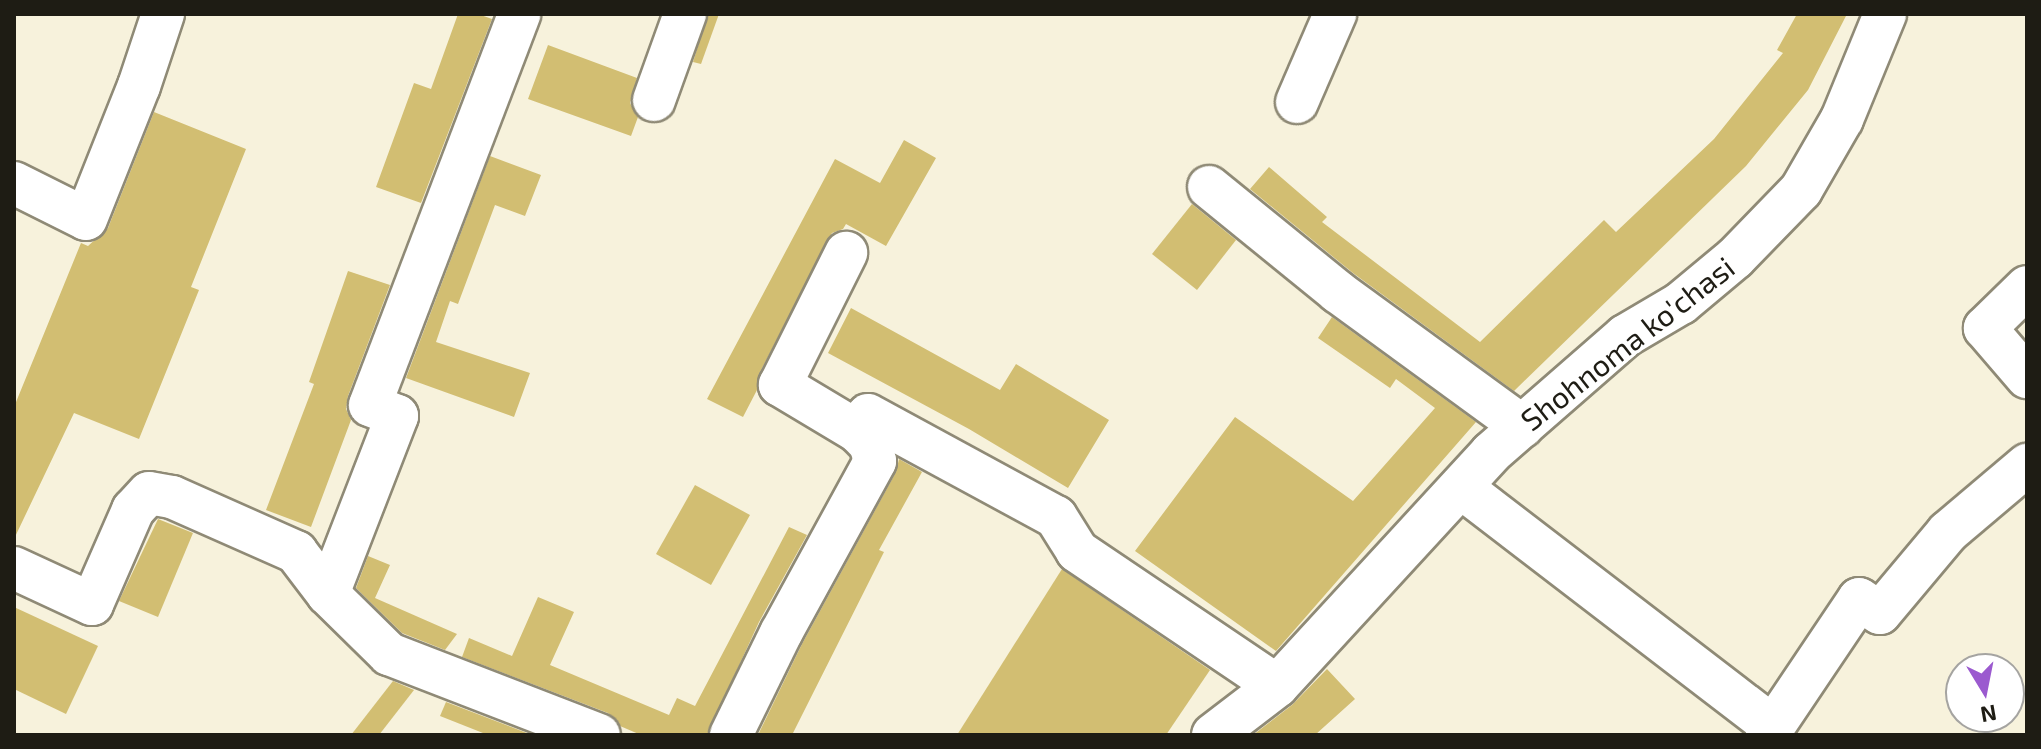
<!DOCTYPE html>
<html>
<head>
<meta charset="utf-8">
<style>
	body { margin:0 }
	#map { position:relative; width:2041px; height:749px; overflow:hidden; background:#f7f2dc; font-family:"Exo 2",sans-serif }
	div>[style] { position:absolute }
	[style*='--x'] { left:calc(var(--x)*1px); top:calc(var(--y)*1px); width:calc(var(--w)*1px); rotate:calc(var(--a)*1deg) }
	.building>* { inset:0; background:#d2be72 }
	.roads { filter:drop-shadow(2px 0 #8f8a76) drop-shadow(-2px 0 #8f8a76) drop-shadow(0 2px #8f8a76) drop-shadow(0 -2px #8f8a76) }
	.minor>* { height:42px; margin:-21px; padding:0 21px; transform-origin:21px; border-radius:21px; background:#fff }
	span { translate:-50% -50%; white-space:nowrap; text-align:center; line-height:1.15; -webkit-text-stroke:6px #fff; paint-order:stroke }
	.street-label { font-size:30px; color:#1e1c14 }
	.frame { position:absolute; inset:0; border:16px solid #1e1c14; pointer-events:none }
	.north { position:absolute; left:1945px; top:653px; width:80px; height:80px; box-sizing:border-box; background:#fff; border:2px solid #a5a4a1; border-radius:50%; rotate:170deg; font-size:22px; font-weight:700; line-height:32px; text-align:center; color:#1e1c14 }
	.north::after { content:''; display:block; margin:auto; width:28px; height:36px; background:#9b5acf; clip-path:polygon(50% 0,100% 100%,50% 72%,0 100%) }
</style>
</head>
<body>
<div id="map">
	<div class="building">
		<div style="clip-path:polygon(458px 14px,478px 14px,492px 19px,421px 203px,376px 187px,414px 83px,431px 89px)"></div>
		<div style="clip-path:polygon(708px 14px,719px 14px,701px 64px,693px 62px)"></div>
		<div style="clip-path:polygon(1797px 14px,1847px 14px,1808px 90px,1746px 166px,1514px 391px,1353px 273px,1250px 189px,1269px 167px,1327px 217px,1322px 222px,1480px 342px,1604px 220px,1616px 232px,1714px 139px,1783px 53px,1777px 50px)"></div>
		<div style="clip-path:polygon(548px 45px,637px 78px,630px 103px,638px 117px,631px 136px,528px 99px)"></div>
		<div style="clip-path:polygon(154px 112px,246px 149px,191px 287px,199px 290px,139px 439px,74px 413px,14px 539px,14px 407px,81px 243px,88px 246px,108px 228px)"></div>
		<div style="clip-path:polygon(904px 140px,936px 158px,886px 246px,846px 224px,843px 229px,832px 233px,759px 374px,757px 390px,743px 417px,707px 399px,835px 159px,880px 183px)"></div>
		<div style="clip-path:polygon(490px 156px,541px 175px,525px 216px,495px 205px,458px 304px,450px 301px,436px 342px,530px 373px,514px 417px,406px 378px)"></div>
		<div style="clip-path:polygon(1192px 204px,1236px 240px,1197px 290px,1152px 254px)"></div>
		<div style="clip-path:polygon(348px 271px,390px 285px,348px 396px,346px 409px,351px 420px,311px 527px,266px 510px,314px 384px,309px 382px)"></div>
		<div style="clip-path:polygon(851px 308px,1000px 390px,1016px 364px,1109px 420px,1068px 488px,969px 429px,828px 353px)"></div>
		<div style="clip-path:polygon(1332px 317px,1476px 422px,1276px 651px,1135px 551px,1235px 417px,1353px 501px,1435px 408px,1396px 379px,1390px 388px,1318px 338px)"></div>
		<div style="clip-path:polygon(899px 459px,922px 472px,879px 550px,884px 552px,792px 735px,758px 735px,802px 644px,896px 472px)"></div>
		<div style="clip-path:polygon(695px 485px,750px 515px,711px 585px,656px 554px)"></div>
		<div style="clip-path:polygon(158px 519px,193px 533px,158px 617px,119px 601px)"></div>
		<div style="clip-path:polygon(789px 527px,807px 535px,759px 622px,707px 735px,641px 735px,620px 726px,608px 713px,462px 657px,469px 638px,512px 656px,538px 597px,574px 612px,550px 665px,669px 715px,677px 698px,695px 706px)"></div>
		<div style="clip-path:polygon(368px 556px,390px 565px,375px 598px,457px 634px,445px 650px,402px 633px,356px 588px)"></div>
		<div style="clip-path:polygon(1062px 569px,1210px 670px,1166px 735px,957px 735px)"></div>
		<div style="clip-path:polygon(14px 607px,98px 646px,66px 714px,14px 689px)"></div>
		<div style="clip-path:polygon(1327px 669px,1355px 699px,1315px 735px,1253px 735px,1292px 705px)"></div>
		<div style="clip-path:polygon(393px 681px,414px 690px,379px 735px,351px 735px)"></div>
		<div style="clip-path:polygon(446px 702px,532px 735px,488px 735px,440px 716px)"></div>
	</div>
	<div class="roads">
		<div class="minor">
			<div style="--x:654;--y:100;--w:91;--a:-70.2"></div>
			<div style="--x:1297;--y:102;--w:96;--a:-66.6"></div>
			<div style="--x:14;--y:183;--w:80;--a:26.6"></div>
			<div style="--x:86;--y:219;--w:143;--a:-68.3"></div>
			<div style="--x:139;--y:86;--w:76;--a:-71.6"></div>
			<div style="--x:1209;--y:187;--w:166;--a:39.1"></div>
			<div style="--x:1338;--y:292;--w:228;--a:36.1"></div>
			<div style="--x:2027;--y:287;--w:59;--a:135.7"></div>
			<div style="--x:1985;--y:328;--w:65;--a:49.4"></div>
			<div style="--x:857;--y:431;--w:19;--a:-55"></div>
			<div style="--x:868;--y:415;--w:214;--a:28.5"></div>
			<div style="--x:1056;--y:517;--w:40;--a:58"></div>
			<div style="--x:1077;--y:551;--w:241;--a:34"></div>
			<div style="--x:1462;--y:488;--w:392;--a:37.5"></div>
			<div style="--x:1773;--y:727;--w:10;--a:127"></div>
			<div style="--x:14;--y:568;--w:86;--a:24.8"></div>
			<div style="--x:92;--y:604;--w:103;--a:-66.4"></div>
			<div style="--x:133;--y:510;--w:23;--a:-47"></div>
			<div style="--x:149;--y:493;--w:23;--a:10"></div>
			<div style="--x:172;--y:497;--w:136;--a:23.9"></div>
			<div style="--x:296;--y:552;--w:53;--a:52.7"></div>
			<div style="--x:328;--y:594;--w:86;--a:44.5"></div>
			<div style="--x:389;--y:654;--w:225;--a:21.1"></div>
			<div style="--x:328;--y:594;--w:191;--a:-68.8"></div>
			<div style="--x:397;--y:416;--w:29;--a:-158"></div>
			<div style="--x:370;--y:405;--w:418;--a:-69.1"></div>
			<div style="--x:1773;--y:727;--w:154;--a:-56.1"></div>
			<div style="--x:1859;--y:599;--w:25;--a:34"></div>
			<div style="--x:1880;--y:613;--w:106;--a:-50"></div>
			<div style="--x:1948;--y:532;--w:104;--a:-40.3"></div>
			<div style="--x:731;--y:735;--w:114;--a:-63.9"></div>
			<div style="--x:781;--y:633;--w:196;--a:-61.3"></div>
			<div style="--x:875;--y:461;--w:18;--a:-106"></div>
			<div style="--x:870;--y:444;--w:18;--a:-135"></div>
			<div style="--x:857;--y:431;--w:90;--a:-149.1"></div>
			<div style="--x:780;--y:385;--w:148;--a:-63.4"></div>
			<div style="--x:1213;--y:735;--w:81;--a:-37.4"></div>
			<div style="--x:1277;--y:686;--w:316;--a:-47.4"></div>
			<div style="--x:1491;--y:453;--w:178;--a:-41.1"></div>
			<div style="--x:1625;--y:336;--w:65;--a:-30.5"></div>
			<div style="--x:1681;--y:303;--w:70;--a:-39.8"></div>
			<div style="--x:1735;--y:258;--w:95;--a:-45.9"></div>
			<div style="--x:1801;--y:190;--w:82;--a:-60"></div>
			<div style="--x:1842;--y:119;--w:113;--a:-67.7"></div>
		</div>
	</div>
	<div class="street-label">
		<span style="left:1627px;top:343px;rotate:-38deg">Shohnoma ko'chasi</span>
	</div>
	<div class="frame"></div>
	<div class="north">N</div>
</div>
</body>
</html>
